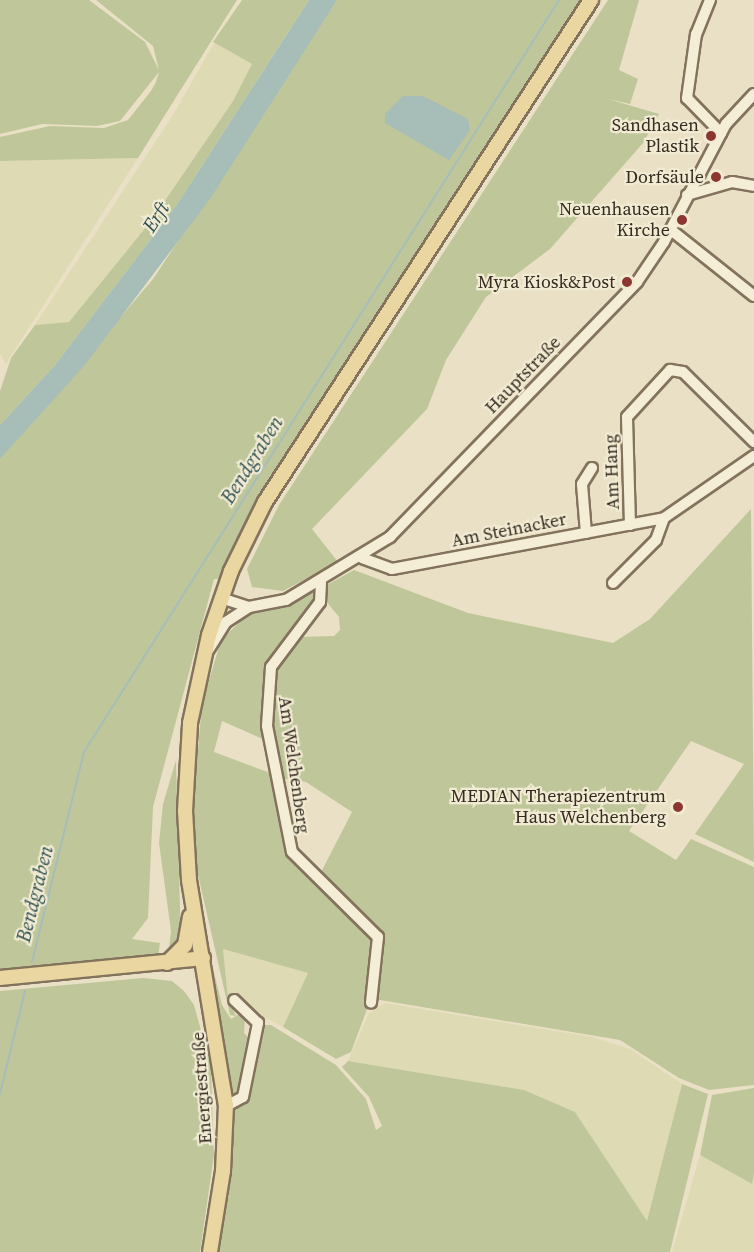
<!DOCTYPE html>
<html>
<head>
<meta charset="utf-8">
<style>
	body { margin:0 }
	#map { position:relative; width:754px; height:1252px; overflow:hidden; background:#eae0c5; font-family:"Source Serif 4",serif }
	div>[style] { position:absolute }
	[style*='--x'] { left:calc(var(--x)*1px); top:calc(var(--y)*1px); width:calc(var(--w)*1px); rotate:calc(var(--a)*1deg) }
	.farmland>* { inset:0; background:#dedab3 }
	.green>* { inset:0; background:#bfc79a }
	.water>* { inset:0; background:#a6bdb8 }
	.stream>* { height:2px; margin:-1px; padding:0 1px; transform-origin:1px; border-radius:1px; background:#a6bdb8 }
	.roads { filter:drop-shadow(2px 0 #83735d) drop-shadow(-2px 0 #83735d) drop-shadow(0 2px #83735d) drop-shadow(0 -2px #83735d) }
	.minor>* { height:10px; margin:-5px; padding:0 5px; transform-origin:5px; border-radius:5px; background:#f5eed7 }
	.major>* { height:14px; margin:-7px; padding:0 7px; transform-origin:7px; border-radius:7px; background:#e9d6a0 }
	.dots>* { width:16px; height:16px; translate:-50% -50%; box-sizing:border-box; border:3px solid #f2ebd3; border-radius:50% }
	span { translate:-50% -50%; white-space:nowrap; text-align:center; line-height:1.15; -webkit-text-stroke:4.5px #f2ebd3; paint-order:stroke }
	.poi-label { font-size:18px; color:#342a1f }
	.right { translate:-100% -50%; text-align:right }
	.street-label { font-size:18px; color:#342a1f }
	.water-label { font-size:20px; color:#305352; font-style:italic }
</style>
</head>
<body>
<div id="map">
	<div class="farmland">
		<div style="clip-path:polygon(214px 43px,253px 64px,233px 101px,151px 221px,69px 322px,35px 325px,173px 115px)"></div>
		<div style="clip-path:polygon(138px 158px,10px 357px,6px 365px,0 353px,0 161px)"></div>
		<div style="clip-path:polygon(223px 949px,308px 973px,283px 1027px,228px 998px)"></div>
		<div style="clip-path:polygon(385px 1003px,592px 1037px,630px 1049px,682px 1084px,647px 1222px,575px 1112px,524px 1090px,348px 1061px,369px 1013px)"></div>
		<div style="clip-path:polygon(700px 1155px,751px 1184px,754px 1173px,754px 1252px,672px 1252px)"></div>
	</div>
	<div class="green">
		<div style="clip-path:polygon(0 0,89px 0,145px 42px,159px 70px,153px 46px,96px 0,237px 0,138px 158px,0 161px,0 137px,50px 126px,104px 128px,128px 120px,151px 91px,156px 82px,159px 72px,120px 121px,97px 126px,42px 124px,0 134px)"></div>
		<div style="clip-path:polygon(242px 0,309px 0,176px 206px,55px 365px,0 425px,0 391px,11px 358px,35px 325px,69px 322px,151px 221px,233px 101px,252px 64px,213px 42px)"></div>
		<div style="clip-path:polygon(337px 0,581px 0,480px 162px,264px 487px,219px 579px,214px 579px,153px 807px,148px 918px,132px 939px,160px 943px,158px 957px,0 974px,0 459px,153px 279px)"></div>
		<div style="clip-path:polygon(608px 0,639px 0,619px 70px,638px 79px,630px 104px,608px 99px,659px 114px,643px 143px,550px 249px,486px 297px,446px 360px,427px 409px,312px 529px,338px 562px,283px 591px,252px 587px,247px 569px,279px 505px)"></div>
		<div style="clip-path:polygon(751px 509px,754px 862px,695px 834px,744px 764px,691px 741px,629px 831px,676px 860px,691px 839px,754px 867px,754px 1085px,709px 1090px,679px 1078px,620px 1040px,374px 999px,383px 959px,380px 929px,319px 876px,352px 812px,306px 782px,279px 778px,272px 742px,272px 673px,298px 637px,334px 636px,340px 630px,339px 617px,325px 600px,327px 585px,354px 570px,468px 613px,613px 643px,650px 619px)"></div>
		<div style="clip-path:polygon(312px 593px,318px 599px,276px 653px,267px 741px,222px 721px,214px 752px,273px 774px,286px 842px,374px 934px,369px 1004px,351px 1052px,336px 1059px,283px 1027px,308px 973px,223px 949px,228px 998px,236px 1016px,230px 1015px,191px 844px,192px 743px,198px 749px,202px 704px,221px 640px,251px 611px,281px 607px)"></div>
		<div style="clip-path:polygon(176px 760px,181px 945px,168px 956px,171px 931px,159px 843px,163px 804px)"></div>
		<div style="clip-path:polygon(207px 944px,222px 1005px,231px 1019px,239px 1014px,245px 1018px,244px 1033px,250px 1039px,241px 1094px,232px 1097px)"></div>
		<div style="clip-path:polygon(143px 978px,172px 981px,184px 991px,194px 1005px,211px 1067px,214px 1155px,200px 1252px,0 1252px,0 991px)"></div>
		<div style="clip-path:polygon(261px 1025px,271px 1025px,336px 1065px,366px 1099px,376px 1130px,382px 1126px,369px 1097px,342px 1067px,348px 1061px,524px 1090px,575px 1112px,647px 1221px,682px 1084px,708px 1094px,670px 1252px,215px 1252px,224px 1201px,230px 1196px,225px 1193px,232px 1111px)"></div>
		<div style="clip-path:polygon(754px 1088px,754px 1173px,752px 1184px,700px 1155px,712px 1095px)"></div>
	</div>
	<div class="water">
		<div style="clip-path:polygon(309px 0,337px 0,210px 199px,84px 366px,0 459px,0 425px,55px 365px,176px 206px)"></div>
		<div style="clip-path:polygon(403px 96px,423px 96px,468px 119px,470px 130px,449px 160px,385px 123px,385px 114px)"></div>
	</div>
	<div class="stream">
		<div style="--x:32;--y:962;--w:216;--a:-76.1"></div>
		<div style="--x:84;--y:752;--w:889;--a:-57.72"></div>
		<div style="--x:0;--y:1094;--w:106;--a:-76.4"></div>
	</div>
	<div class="roads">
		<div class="minor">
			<div style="--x:710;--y:0;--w:37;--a:112"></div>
			<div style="--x:696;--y:34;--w:65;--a:98"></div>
			<div style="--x:687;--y:98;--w:49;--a:45.8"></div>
			<div style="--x:687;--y:195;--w:47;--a:-16.1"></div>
			<div style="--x:732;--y:182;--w:22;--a:10"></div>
			<div style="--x:671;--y:230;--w:106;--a:38.5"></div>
			<div style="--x:630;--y:525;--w:108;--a:-91.6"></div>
			<div style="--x:627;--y:417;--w:64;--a:-47.5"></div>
			<div style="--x:670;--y:370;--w:13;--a:9"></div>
			<div style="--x:683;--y:372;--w:100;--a:44.6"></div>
			<div style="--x:586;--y:533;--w:49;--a:-94.7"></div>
			<div style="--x:582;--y:484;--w:19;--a:-58"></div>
			<div style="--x:362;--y:558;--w:32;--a:20"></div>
			<div style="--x:392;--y:569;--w:277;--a:-10.6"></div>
			<div style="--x:664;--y:518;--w:109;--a:-34.6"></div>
			<div style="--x:321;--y:583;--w:19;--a:93"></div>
			<div style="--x:320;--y:602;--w:81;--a:127"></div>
			<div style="--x:271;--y:667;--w:59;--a:93.9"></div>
			<div style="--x:267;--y:726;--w:128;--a:78.8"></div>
			<div style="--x:292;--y:852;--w:121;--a:44.7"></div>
			<div style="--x:378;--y:937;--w:66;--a:96.1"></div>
			<div style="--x:613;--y:583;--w:61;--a:-45"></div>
			<div style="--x:656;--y:540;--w:23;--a:-70"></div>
			<div style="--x:221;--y:598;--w:29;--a:18"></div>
			<div style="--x:249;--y:607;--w:38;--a:-11"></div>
			<div style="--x:286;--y:600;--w:122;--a:-31.2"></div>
			<div style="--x:390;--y:537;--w:355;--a:-45.9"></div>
			<div style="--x:637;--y:282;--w:48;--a:-56"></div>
			<div style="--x:664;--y:242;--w:133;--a:-62.3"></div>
			<div style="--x:726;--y:124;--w:41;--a:-47"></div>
			<div style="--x:209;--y:649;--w:32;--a:-58"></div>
			<div style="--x:226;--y:622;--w:27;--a:-33"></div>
			<div style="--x:226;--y:1106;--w:19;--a:-28"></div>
			<div style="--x:243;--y:1097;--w:76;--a:-78.5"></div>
			<div style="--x:258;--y:1023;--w:33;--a:-136"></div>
		</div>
		<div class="major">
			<div style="--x:167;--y:963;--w:25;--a:-45"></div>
			<div style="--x:185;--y:945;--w:29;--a:-80"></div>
			<div style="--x:0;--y:978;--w:204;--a:-5.6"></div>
			<div style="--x:210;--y:1252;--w:82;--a:-80.9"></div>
			<div style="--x:223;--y:1171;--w:65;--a:-87.4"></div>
			<div style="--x:226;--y:1106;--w:229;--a:-99.3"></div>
			<div style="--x:189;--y:880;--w:69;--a:-93.3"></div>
			<div style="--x:185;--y:811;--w:88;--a:-86.7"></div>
			<div style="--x:190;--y:723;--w:90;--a:-77.8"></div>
			<div style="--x:209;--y:635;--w:68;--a:-71"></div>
			<div style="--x:231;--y:571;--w:77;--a:-63.8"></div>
			<div style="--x:265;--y:502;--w:599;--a:-57"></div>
		</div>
	</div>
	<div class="dots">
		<div style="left:711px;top:136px;background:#8c3632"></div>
		<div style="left:716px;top:177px;background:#8c3632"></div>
		<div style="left:682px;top:220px;background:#8c3632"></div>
		<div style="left:627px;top:282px;background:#8c3632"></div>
		<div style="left:678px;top:807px;background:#8c3632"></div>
	</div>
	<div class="poi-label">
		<span class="right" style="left:699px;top:136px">Sandhasen<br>Plastik</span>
		<span class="right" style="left:704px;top:177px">Dorfsäule</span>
		<span class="right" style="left:670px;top:220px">Neuenhausen<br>Kirche</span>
		<span class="right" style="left:615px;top:282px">Myra Kiosk&amp;Post</span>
		<span class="right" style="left:666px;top:807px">MEDIAN Therapiezentrum<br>Haus Welchenberg</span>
	</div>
	<div class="street-label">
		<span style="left:523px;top:375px;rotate:-46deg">Hauptstraße</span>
		<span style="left:612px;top:472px;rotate:-92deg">Am Hang</span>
		<span style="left:509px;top:530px;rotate:-11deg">Am Steinacker</span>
		<span style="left:294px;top:765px;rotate:82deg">Am Welchenberg</span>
		<span style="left:202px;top:1088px;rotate:-94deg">Energiestraße</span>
	</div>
	<div class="water-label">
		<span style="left:156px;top:217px;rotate:-57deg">Erft</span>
		<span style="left:252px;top:460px;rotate:-58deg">Bendgraben</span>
		<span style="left:35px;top:894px;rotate:-76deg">Bendgraben</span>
	</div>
</div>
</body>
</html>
